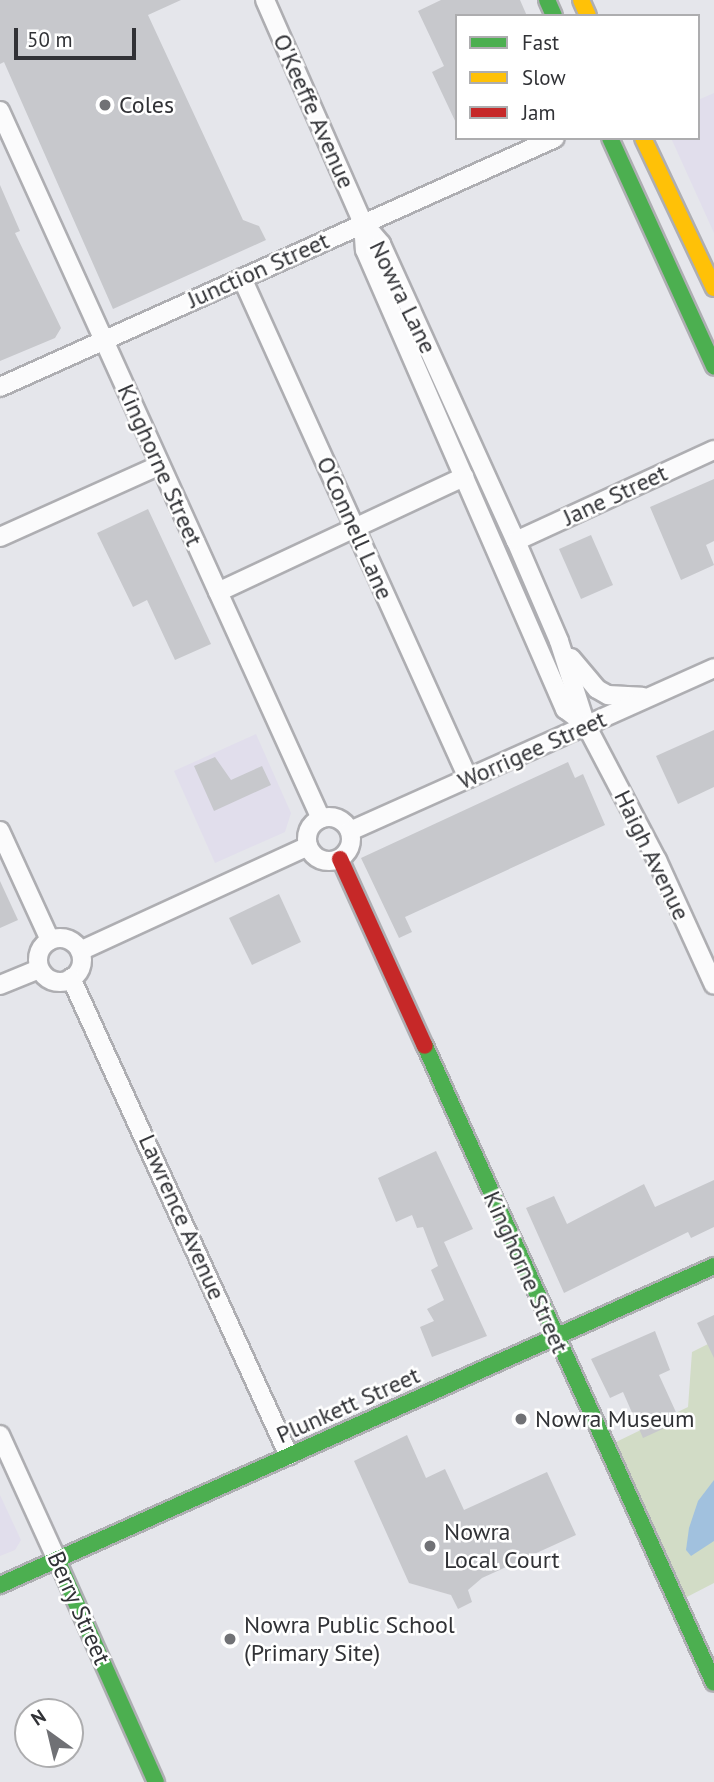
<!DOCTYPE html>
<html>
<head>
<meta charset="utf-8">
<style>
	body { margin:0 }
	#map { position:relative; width:714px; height:1782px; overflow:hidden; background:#e5e6eb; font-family:"PT Sans",sans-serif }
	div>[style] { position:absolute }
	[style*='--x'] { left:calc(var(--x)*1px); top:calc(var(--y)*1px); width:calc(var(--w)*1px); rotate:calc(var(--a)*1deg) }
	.commercial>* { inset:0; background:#e1deec }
	.green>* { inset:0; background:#d2dcc6 }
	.water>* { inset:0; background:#a1c1de }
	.building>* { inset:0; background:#c7c8cc }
	.roads { filter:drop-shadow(2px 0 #aeaeb2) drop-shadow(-2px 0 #aeaeb2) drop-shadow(0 2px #aeaeb2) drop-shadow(0 -2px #aeaeb2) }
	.street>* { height:18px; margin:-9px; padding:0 9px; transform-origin:9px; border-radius:9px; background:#fbfbfc }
	.street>.ring { margin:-9px; padding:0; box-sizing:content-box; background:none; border:18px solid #fbfbfc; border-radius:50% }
	.fast>* { height:16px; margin:-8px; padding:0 8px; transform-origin:8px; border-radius:8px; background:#4caf50 }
	.slow>* { height:16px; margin:-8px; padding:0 8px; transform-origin:8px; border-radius:8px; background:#ffc107 }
	.jam>* { height:16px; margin:-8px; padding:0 8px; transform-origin:8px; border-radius:8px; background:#c62828 }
	.dots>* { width:19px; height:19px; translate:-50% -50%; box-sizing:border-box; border:4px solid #fff; border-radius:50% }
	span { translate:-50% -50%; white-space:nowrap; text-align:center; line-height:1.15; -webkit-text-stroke:5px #fff; paint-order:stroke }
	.poi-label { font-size:24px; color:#313236 }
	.left { translate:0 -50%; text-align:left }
	.street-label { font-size:24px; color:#313236 }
	.legend { position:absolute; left:455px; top:14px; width:245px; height:126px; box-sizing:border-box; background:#fff; border:2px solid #adadaf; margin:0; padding:9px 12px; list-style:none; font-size:21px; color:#313236 }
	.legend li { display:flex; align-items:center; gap:14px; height:35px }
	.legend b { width:35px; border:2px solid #adadaf }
	.north { position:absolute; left:14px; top:1698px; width:70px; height:70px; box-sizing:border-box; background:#fff; border:2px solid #adadaf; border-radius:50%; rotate:326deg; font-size:19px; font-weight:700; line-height:28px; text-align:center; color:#313236 }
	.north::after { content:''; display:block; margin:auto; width:24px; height:32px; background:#707175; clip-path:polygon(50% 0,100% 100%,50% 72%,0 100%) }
	.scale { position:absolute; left:14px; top:28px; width:122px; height:32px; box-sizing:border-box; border:4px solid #313236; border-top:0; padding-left:9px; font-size:21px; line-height:24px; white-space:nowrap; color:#313236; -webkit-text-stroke:5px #fff; paint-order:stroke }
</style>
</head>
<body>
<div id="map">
	<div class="commercial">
		<div style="clip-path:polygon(714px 93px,714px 233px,671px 138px,698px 138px,698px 100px)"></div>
		<div style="clip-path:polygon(256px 734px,291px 813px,285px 832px,215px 863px,174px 771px)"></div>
		<div style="clip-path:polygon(0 1495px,21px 1540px,15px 1550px,0 1556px)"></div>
	</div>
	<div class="green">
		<div style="clip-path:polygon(714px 1341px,714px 1583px,683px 1599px,614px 1443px,688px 1407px,692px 1352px)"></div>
	</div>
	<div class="water">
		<div style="clip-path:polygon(714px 1480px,714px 1541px,691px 1556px,686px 1550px,689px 1528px,698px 1501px)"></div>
	</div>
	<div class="building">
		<div style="clip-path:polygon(0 0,181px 0,148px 15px,243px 220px,259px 226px,266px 240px,113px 309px,4px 62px,0 64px)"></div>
		<div style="clip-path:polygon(441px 0,520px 0,527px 16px,457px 16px,457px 125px,432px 72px,444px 66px,418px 11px)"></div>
		<div style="clip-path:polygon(0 185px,20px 231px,15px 233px,61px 328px,55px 338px,0 361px)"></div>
		<div style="clip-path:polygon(714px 479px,714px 541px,706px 545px,714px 565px,681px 580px,650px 507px)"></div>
		<div style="clip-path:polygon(148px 509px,211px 644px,175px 660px,147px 600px,133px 607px,97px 533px)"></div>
		<div style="clip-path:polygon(591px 535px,613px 585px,581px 599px,559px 549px)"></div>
		<div style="clip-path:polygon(714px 730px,714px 787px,678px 804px,656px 756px)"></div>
		<div style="clip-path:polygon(215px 757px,231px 780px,262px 766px,271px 785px,214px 811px,194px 766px)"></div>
		<div style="clip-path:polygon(568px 762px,575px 778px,583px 774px,605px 825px,405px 917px,412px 932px,399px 938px,361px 858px)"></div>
		<div style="clip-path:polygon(0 881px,18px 920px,0 928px)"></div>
		<div style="clip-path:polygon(279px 894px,301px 942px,252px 965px,229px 918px)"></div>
		<div style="clip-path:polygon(436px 1151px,473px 1229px,444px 1242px,487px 1336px,432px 1357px,420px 1327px,434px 1321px,427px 1309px,444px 1300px,431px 1270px,438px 1266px,423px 1227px,417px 1228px,412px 1215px,396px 1222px,378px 1178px)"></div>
		<div style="clip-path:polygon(714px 1180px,714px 1227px,691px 1238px,688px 1232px,564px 1293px,526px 1208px,554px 1196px,567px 1224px,644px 1184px,655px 1207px)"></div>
		<div style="clip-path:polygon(714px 1315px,714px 1358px,697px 1323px)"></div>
		<div style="clip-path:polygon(655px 1331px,670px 1370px,659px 1375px,680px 1421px,643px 1438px,623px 1392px,610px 1398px,591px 1359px)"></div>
		<div style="clip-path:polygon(407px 1435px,426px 1478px,445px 1469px,464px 1510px,547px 1472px,576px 1535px,482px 1578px,468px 1590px,472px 1602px,458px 1609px,451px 1595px,409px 1583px,354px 1461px)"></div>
	</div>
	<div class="roads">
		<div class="street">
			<div style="--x:265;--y:0;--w:244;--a:66.3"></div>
			<div style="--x:363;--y:223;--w:28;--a:49"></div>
			<div style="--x:381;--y:244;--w:326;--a:65.6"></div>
			<div style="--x:516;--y:541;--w:109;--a:66.7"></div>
			<div style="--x:559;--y:641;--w:88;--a:72.2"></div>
			<div style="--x:586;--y:725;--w:153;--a:62.3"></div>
			<div style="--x:657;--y:860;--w:137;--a:65.5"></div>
			<div style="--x:0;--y:111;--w:777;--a:65.61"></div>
			<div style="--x:363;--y:223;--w:27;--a:86"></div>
			<div style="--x:365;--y:250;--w:501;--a:66.46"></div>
			<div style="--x:565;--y:709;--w:26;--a:37"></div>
			<div style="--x:242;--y:278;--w:549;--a:65.68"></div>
			<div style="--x:0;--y:387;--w:608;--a:-24.16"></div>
			<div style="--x:0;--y:537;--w:175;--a:-24.2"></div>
			<div style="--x:516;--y:541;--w:218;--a:-24.7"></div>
			<div style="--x:218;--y:592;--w:272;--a:-25.1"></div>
			<div style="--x:571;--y:658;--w:40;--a:50"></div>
			<div style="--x:597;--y:689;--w:13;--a:29"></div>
			<div style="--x:608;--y:695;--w:34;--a:3"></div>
			<div class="ring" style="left:307px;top:817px;width:26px;height:26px"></div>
			<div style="--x:0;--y:831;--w:120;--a:65.4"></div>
			<div style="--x:350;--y:831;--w:399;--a:-24.1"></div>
			<div class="ring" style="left:38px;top:938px;width:26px;height:26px"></div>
			<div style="--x:80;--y:951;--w:251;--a:-24.7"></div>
			<div style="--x:71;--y:978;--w:525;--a:65.48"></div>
			<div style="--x:0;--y:985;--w:42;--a:-22.3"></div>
			<div style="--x:0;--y:1435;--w:137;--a:65.5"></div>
		</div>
		<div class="fast">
			<div style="--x:547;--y:0;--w:17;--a:66"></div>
			<div style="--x:610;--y:138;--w:251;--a:65.5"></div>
			<div style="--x:425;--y:1046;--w:699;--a:65.6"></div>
			<div style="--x:57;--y:1560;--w:243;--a:66"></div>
			<div style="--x:0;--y:1585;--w:782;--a:-24.07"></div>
		</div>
		<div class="slow">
			<div style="--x:581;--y:0;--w:17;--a:66"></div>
			<div style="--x:643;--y:138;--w:166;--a:64.7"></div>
		</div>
		<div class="jam">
			<div style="--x:340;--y:859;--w:205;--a:65.6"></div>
		</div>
	</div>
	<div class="dots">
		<div style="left:105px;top:105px;background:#707175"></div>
		<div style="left:521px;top:1419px;background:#707175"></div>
		<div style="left:430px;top:1546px;background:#707175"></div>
		<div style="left:230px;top:1639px;background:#707175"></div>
	</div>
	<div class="poi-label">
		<span class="left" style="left:119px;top:105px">Coles</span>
		<span class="left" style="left:535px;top:1419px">Nowra Museum</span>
		<span class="left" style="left:444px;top:1546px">Nowra<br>Local Court</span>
		<span class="left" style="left:244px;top:1639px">Nowra Public School<br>(Primary Site)</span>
	</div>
	<div class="street-label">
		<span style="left:314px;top:111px;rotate:66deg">O'Keeffe Avenue</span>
		<span style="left:258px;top:270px;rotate:-24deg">Junction Street</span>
		<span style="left:403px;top:297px;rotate:64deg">Nowra Lane</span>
		<span style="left:160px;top:465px;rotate:66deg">Kinghorne Street</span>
		<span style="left:615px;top:495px;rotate:-25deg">Jane Street</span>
		<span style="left:355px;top:528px;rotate:66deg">O'Connell Lane</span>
		<span style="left:532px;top:750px;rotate:-24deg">Worrigee Street</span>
		<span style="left:652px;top:855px;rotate:64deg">Haigh Avenue</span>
		<span style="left:182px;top:1217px;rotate:66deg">Lawrence Avenue</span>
		<span style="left:526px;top:1272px;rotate:66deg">Kinghorne Street</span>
		<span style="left:348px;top:1405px;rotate:-24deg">Plunkett Street</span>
		<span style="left:79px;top:1608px;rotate:66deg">Berry Street</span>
	</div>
	<ul class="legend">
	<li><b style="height:9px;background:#4caf50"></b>Fast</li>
	<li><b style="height:9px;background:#ffc107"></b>Slow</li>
	<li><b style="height:9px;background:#c62828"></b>Jam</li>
	</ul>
	<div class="north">N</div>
	<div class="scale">50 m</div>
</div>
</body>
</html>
